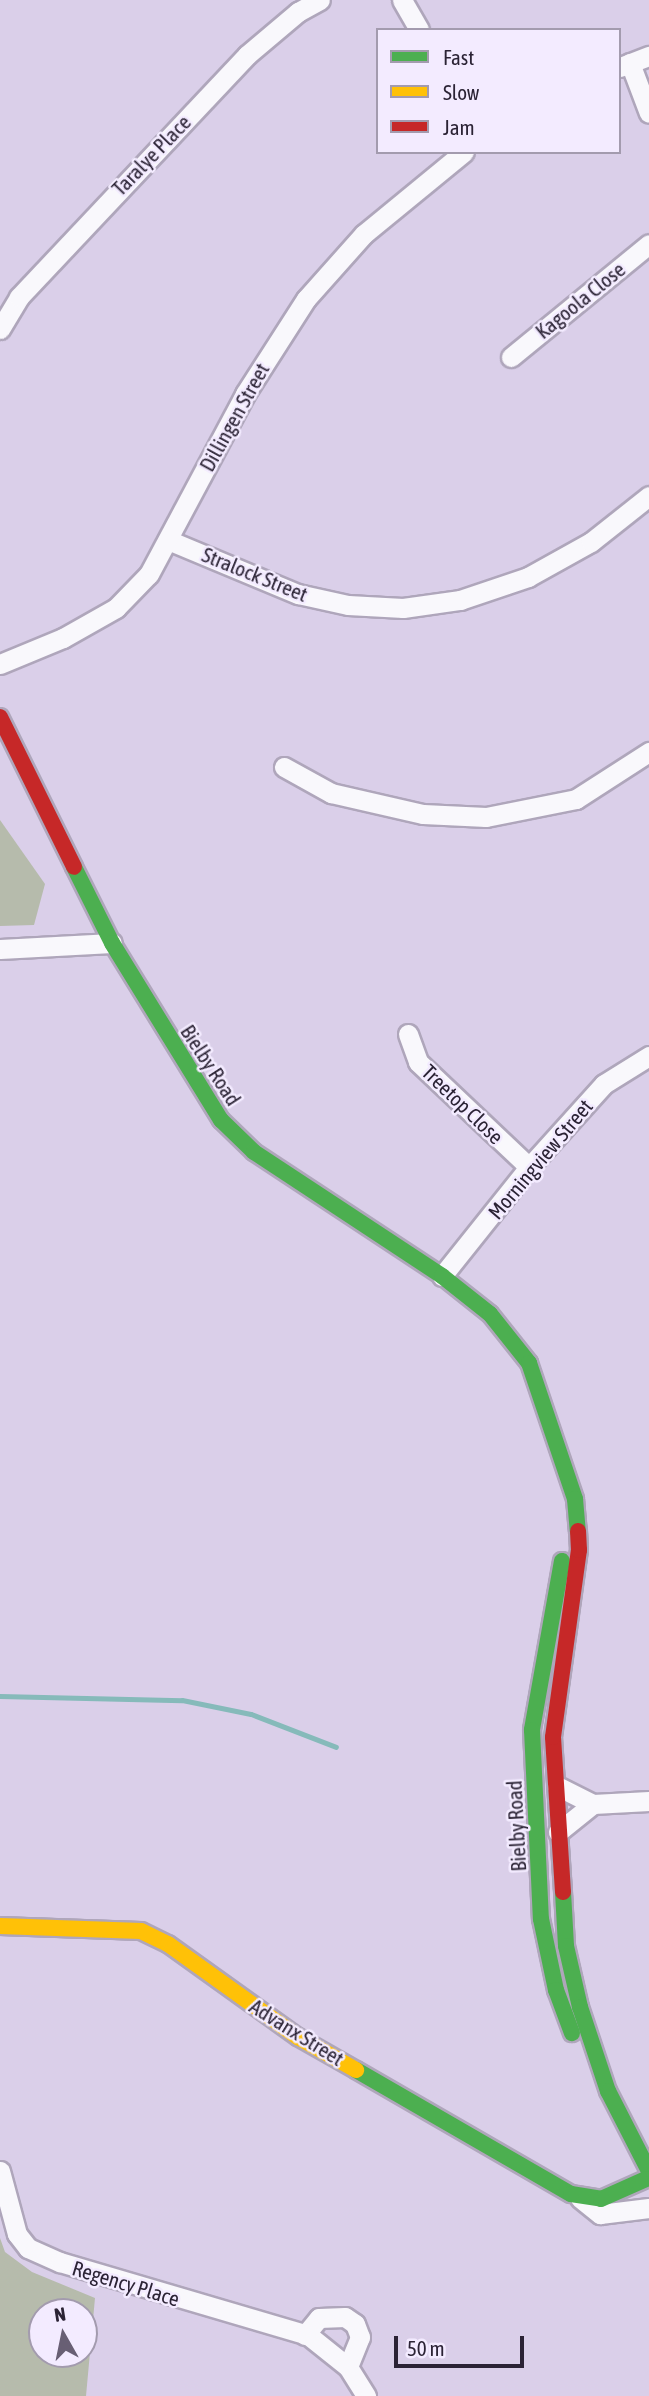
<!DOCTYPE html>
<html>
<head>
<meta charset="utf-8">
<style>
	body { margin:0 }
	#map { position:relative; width:649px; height:2396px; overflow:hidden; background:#dacfe9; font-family:"Asap Condensed",sans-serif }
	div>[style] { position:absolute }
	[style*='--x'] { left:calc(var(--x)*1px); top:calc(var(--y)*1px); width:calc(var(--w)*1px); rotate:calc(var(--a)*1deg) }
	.green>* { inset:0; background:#b6bbac }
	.stream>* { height:5px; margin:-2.5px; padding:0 2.5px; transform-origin:2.5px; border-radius:2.5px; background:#86baba }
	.roads { filter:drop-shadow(2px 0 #afa6bb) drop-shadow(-2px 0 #afa6bb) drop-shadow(0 2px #afa6bb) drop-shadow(0 -2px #afa6bb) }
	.street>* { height:19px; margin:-9.5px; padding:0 9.5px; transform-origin:9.5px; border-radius:9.5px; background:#f9f8fc }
	.fast>* { height:16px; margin:-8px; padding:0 8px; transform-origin:8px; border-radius:8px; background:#4caf50 }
	.slow>* { height:16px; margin:-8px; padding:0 8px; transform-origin:8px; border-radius:8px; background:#ffc107 }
	.jam>* { height:16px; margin:-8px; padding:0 8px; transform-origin:8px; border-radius:8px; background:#c62828 }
	span { translate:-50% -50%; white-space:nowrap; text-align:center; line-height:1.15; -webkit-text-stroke:5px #f3ebff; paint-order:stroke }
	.street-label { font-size:21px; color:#2b2335 }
	.legend { position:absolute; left:376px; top:28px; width:245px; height:126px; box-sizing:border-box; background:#f3ebff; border:2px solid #a39bae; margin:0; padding:9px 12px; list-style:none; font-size:21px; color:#2b2335 }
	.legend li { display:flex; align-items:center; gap:14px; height:35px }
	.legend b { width:35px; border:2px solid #a39bae }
	.north { position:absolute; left:28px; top:2298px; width:70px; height:70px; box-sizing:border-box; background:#f3ebff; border:2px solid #a39bae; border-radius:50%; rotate:351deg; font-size:19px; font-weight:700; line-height:28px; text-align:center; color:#2b2335 }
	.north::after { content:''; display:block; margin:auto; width:24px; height:32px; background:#685f74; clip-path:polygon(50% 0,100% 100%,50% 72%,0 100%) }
	.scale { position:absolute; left:394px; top:2336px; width:130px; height:32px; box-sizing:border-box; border:4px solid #2b2335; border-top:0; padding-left:9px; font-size:21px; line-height:24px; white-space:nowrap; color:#2b2335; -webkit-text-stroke:5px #f3ebff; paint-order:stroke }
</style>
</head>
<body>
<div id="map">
	<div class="green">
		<div style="clip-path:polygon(0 820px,45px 884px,34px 925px,0 926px)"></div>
		<div style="clip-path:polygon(evenodd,0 2238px,5px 2252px,32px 2272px,95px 2298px,86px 2396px,0 2396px,0 2238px,42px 2312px,84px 2312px,84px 2354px,42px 2354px,42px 2312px)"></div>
	</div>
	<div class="stream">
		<div style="--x:0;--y:1696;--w:182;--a:1.3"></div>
		<div style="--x:182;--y:1700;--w:70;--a:11.5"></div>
		<div style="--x:251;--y:1714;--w:91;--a:21.2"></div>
	</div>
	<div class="roads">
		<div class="street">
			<div style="--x:402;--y:0;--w:34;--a:60"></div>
			<div style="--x:630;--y:63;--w:53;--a:69.2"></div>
			<div style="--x:620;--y:67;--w:31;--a:-21"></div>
			<div style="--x:0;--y:329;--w:37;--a:-59"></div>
			<div style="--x:19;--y:297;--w:332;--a:-46.7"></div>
			<div style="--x:247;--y:55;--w:67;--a:-40.1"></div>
			<div style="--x:298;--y:12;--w:25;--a:-29"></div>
			<div style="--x:511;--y:357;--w:178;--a:-39.3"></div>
			<div style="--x:168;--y:540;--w:141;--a:22.6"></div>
			<div style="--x:298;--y:594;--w:51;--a:12.4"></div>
			<div style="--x:348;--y:605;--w:55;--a:3.1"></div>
			<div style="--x:403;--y:608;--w:58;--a:-8"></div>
			<div style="--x:460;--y:600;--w:72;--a:-18.7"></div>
			<div style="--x:528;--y:577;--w:72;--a:-29.1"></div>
			<div style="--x:591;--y:542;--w:74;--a:-38.4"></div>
			<div style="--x:0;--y:664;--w:68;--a:-22.4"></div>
			<div style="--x:63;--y:638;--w:61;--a:-29.5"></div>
			<div style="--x:116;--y:608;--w:47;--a:-45.9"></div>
			<div style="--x:149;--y:574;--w:204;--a:-61.9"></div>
			<div style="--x:245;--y:394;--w:113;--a:-57.3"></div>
			<div style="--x:306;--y:299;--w:87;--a:-48.3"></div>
			<div style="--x:364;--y:234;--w:129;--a:-39.4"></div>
			<div style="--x:284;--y:767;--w:54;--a:29"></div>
			<div style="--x:331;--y:793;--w:94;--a:12.9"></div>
			<div style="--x:423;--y:814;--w:63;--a:2.7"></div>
			<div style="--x:486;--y:817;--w:92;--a:-11.3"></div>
			<div style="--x:576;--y:799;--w:87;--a:-32.8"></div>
			<div style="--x:0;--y:949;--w:112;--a:-3.1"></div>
			<div style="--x:408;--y:1034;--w:30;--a:70"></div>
			<div style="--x:418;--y:1062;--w:153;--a:43.4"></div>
			<div style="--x:442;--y:1276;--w:139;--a:-51.4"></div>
			<div style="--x:529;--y:1167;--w:112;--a:-47.9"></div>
			<div style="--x:604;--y:1084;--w:53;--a:-31.9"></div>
			<div style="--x:557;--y:1786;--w:40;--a:26.6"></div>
			<div style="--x:593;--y:1804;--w:56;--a:-3.1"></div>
			<div style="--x:558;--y:1832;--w:45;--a:-38.7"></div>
			<div style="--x:0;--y:2171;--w:65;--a:74.9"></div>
			<div style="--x:17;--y:2234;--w:18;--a:52"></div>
			<div style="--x:28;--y:2248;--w:35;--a:24"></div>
			<div style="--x:60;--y:2262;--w:259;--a:16.4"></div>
			<div style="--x:308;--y:2335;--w:51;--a:38.7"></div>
			<div style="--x:348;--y:2367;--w:34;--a:58"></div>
			<div style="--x:580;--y:2198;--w:26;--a:39"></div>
			<div style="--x:600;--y:2214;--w:49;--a:-7"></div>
			<div style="--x:305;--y:2335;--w:22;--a:-51"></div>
			<div style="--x:319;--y:2318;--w:26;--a:-2"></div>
			<div style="--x:345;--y:2317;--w:12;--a:35"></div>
			<div style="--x:355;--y:2324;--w:14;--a:69"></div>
			<div style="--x:360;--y:2337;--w:32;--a:112"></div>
		</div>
		<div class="fast">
			<div style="--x:74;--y:867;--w:85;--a:63.4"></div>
			<div style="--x:112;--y:943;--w:208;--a:58.4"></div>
			<div style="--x:221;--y:1120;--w:46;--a:44.1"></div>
			<div style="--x:254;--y:1152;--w:225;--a:33.4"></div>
			<div style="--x:442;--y:1276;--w:61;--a:38.4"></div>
			<div style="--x:490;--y:1314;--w:63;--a:51.5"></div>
			<div style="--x:529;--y:1363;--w:144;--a:71.3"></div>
			<div style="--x:575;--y:1499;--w:32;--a:85"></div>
			<div style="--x:562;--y:1561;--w:172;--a:100.1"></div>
			<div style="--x:532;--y:1730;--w:189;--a:87.3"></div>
			<div style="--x:541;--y:1919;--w:73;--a:78.1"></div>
			<div style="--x:556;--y:1990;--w:46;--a:69.6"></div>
			<div style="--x:563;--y:1892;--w:54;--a:86.8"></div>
			<div style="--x:566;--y:1946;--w:63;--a:77.1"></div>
			<div style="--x:580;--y:2007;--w:89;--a:71.6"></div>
			<div style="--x:608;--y:2091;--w:90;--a:62.9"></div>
			<div style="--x:356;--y:2070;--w:248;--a:30"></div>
			<div style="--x:571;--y:2194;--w:30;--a:9"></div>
			<div style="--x:601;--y:2199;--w:49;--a:-24"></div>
		</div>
		<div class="slow">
			<div style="--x:0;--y:1926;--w:141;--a:2"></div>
			<div style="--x:141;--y:1931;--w:30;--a:26"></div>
			<div style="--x:168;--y:1944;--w:160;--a:35.6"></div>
			<div style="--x:298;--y:2037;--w:67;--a:29.6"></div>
		</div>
		<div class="jam">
			<div style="--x:0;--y:717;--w:167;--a:63.7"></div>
			<div style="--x:563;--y:1892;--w:155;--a:-93.7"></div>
			<div style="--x:553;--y:1737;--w:189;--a:-82.1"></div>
			<div style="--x:579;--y:1550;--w:19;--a:-93"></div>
		</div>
	</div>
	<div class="street-label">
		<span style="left:151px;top:155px;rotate:-46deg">Taralye Place</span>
		<span style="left:580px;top:300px;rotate:-39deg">Kagoola Close</span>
		<span style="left:234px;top:417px;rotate:-61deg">Dillingen Street</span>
		<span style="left:255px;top:574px;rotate:22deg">Stralock Street</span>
		<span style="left:211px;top:1065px;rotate:57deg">Bielby Road</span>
		<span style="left:463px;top:1104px;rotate:44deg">Treetop Close</span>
		<span style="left:540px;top:1159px;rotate:-50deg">Morningview Street</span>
		<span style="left:516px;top:1826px;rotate:-93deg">Bielby Road</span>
		<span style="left:297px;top:2032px;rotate:32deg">Advanx Street</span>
		<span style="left:126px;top:2283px;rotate:17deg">Regency Place</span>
	</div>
	<ul class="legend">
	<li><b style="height:9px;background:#4caf50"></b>Fast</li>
	<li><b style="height:9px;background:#ffc107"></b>Slow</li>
	<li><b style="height:9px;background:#c62828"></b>Jam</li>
	</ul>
	<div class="north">N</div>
	<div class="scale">50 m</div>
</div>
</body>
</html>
